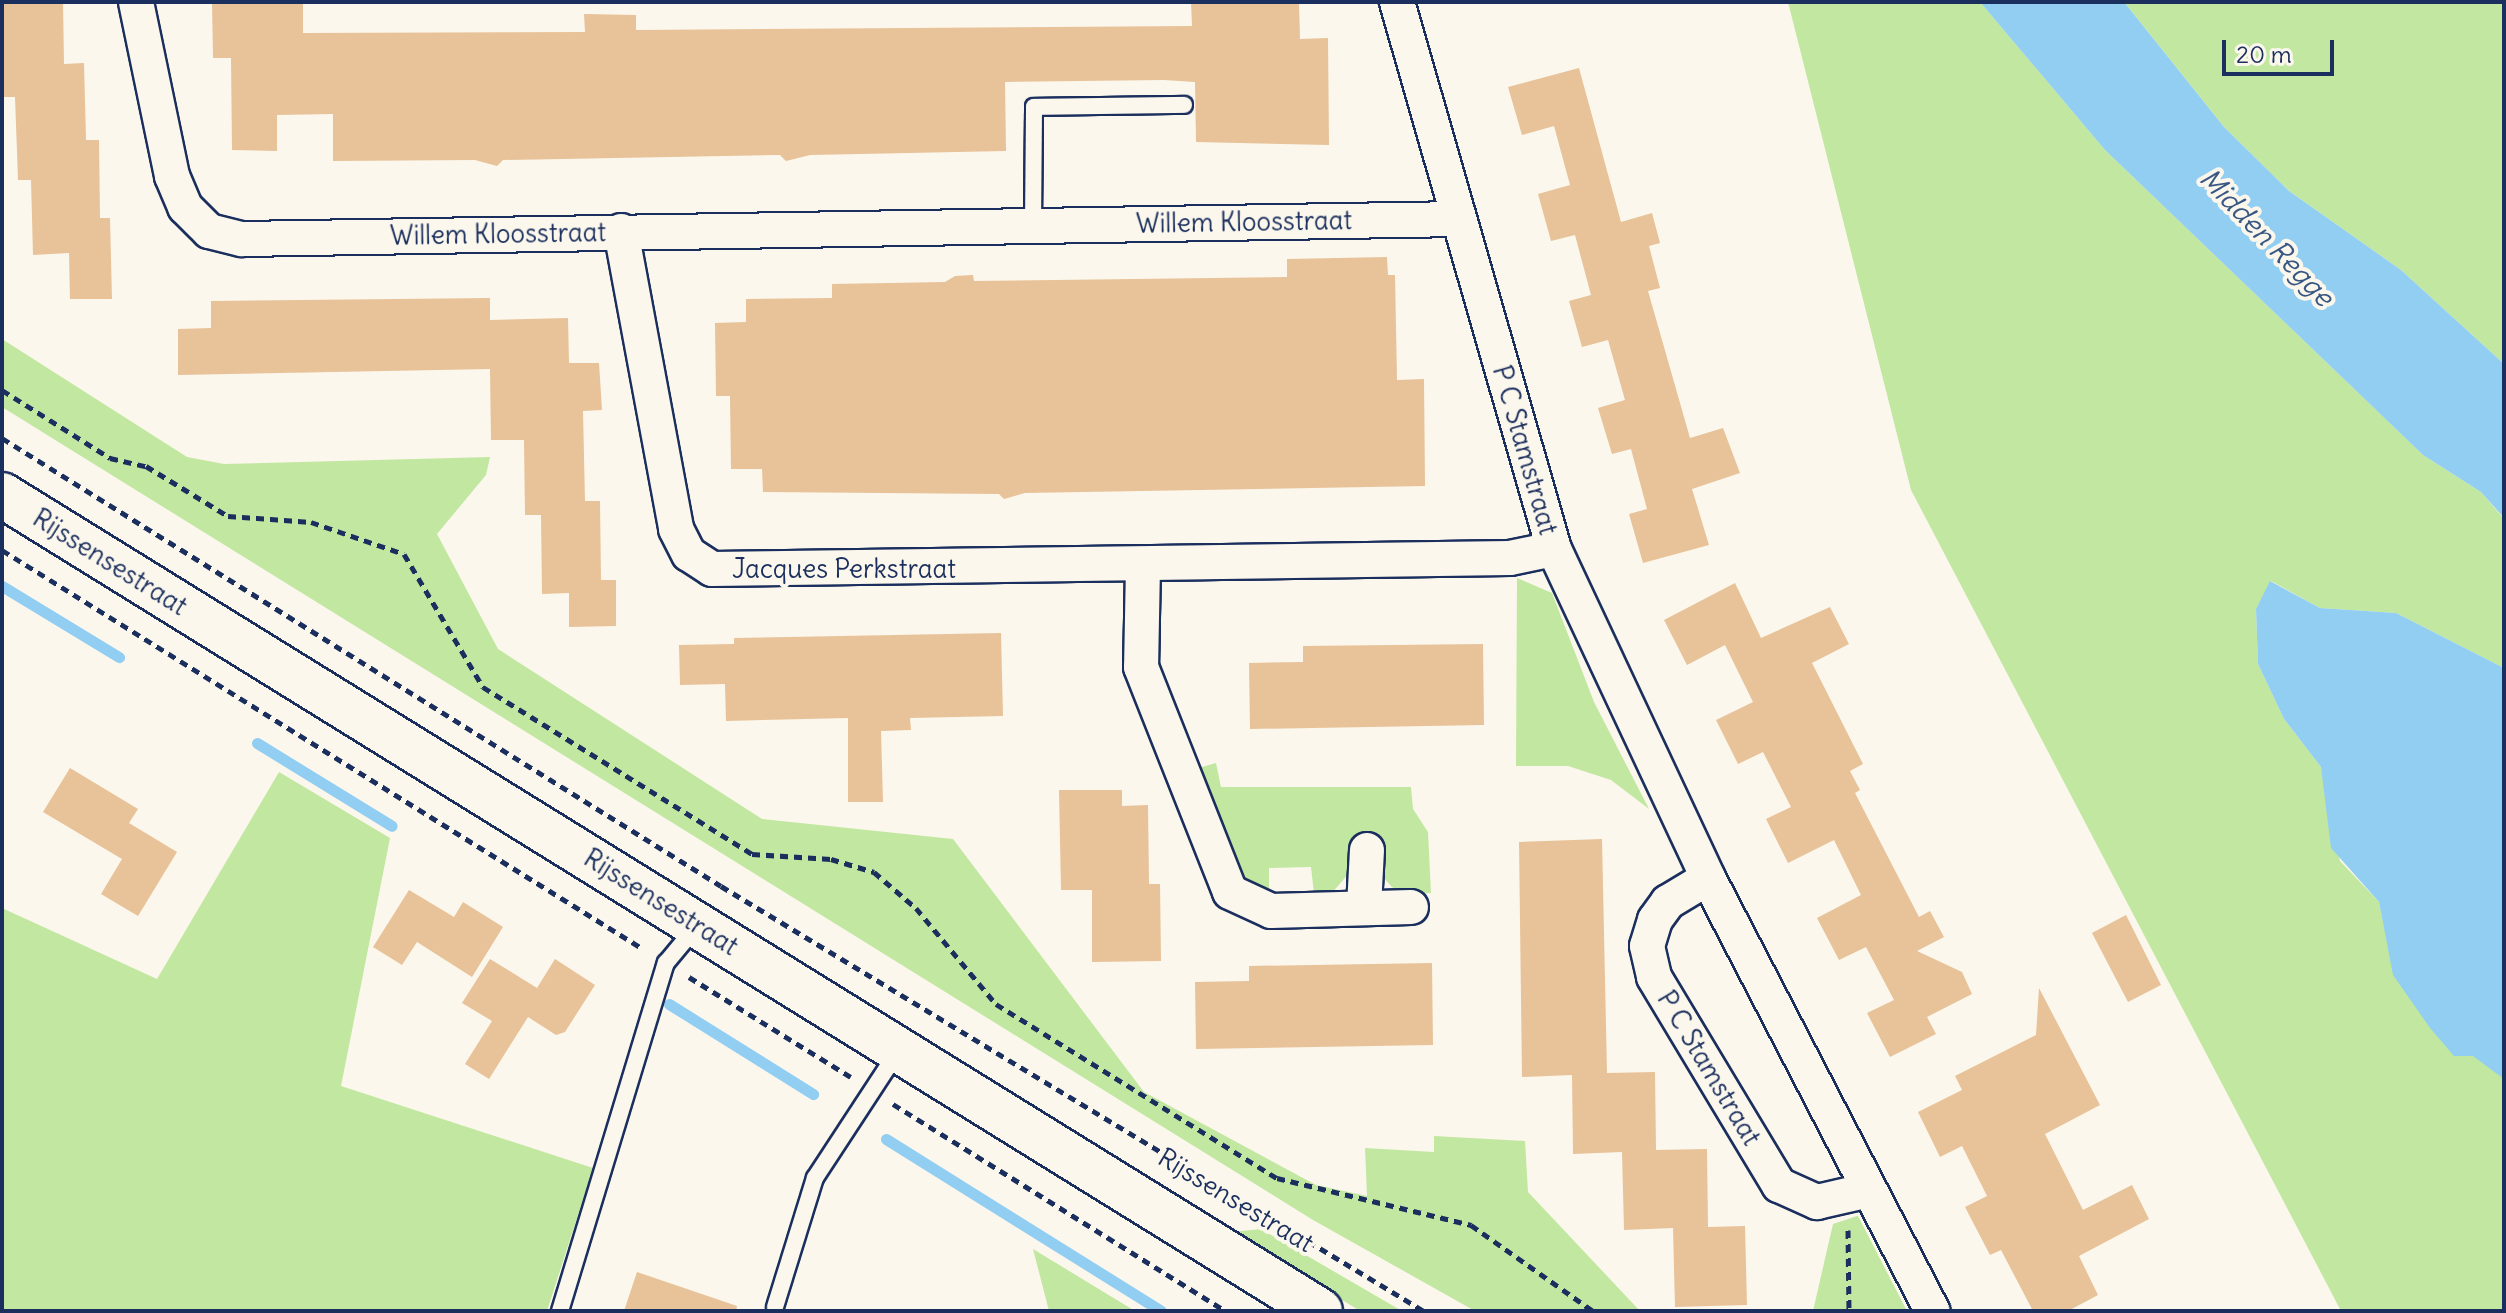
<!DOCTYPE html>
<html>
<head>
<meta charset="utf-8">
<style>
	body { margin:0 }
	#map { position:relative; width:2506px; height:1313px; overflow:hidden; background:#fbf7ec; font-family:Delius,sans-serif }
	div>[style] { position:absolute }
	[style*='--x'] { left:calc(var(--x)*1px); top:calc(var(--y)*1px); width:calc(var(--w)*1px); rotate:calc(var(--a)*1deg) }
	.green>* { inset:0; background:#c2e7a1 }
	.water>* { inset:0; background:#91cef2 }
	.stream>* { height:11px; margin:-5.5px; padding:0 5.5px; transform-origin:5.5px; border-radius:5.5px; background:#91cef2 }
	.building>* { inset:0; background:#e8c298 }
	.path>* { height:5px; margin-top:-2.5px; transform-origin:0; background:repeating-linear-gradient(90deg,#1b2f5e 0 8px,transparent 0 14px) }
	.roads { filter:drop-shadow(2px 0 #1b2f5e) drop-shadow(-2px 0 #1b2f5e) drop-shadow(0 2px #1b2f5e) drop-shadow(0 -2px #1b2f5e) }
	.lane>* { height:16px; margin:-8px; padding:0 8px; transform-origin:8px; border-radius:8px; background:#fbf7ec }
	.street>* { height:34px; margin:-17px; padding:0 17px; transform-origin:17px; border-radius:17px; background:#fbf7ec }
	.secondary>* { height:44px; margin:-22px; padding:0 22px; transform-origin:22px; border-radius:22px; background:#fbf7ec }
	span { translate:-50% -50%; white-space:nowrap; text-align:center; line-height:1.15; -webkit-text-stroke:8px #fbf7ec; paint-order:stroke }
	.street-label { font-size:26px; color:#1b2f5e }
	.water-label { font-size:28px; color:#385783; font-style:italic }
	.frame { position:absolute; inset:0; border:4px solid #1b2f5e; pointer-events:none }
	.scale { position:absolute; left:2222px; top:40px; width:112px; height:36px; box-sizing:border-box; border:4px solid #1b2f5e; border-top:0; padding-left:10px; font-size:24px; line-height:28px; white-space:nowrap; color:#1b2f5e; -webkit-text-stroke:6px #fbf7ec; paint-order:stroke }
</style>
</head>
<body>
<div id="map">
	<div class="green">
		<div style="clip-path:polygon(1788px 2px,1980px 2px,2105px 150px,2423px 455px,2481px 492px,2504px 519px,2504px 668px,2396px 613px,2320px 608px,2271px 581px,2256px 609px,2258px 664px,2284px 719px,2321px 767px,2340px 861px,2379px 902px,2394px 975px,2504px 1079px,2504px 1311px,2341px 1311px,1911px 490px)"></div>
		<div style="clip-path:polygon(2124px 2px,2504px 2px,2504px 364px,2401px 270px,2289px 191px,2224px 127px)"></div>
		<div style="clip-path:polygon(2px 339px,187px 457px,224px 464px,490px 457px,486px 475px,437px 534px,498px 649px,762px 819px,953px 839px,1144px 1092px,1316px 1185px,1367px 1196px,1365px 1148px,1434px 1152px,1434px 1136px,1525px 1141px,1528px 1192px,1640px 1311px,1475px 1311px,1313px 1220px,2px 407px)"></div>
		<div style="clip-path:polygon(1517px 578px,1552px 593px,1594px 702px,1649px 809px,1611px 780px,1568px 766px,1516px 766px)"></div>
		<div style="clip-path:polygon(1216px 763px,1221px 787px,1411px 787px,1413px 809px,1428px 832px,1431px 893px,1404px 894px,1392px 887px,1352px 843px,1350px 872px,1331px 894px,1314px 894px,1311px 867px,1269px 868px,1269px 896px,1241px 883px,1195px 769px)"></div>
		<div style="clip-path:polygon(279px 772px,390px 838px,341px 1086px,593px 1168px,547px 1311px,2px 1311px,2px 908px,157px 979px)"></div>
		<div style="clip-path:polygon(1857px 1216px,1858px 1216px,1907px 1311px,1813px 1311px,1833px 1224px)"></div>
		<div style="clip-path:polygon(1261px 1229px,1402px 1311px,1360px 1311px,1232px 1232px)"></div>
		<div style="clip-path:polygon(1033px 1249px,1135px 1311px,1049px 1311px)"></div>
	</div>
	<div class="water">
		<div style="clip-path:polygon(1980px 2px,2124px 2px,2224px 127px,2289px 191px,2401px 270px,2504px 364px,2504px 518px,2481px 492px,2423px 455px,2105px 150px)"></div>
		<div style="clip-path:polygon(2270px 581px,2320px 608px,2396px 613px,2504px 668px,2504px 1079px,2473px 1056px,2454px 1056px,2430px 1028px,2393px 975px,2379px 902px,2331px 848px,2321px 767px,2284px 719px,2258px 664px,2256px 609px)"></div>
	</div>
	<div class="stream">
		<div style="--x:2;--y:586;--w:137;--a:31.3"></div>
		<div style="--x:257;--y:743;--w:158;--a:31.6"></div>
		<div style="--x:669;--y:1004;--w:170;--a:32"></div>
		<div style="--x:886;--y:1139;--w:324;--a:32"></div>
	</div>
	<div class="building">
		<div style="clip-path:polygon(2px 2px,63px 2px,64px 64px,84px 63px,86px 140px,99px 140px,100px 218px,110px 218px,112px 299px,70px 299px,69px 253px,33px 255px,31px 180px,18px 180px,15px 97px,2px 97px)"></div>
		<div style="clip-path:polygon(212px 2px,303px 2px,303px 33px,585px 32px,584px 14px,636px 15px,636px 30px,1192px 26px,1191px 2px,1299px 2px,1300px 39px,1328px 38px,1329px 145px,1196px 142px,1195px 82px,1164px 80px,1005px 82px,1006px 151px,810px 155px,786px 161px,780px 155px,503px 160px,497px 166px,475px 160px,333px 161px,333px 114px,277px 115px,277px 151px,232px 150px,231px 58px,213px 58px)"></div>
		<div style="clip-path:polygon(1579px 68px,1621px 222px,1652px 213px,1660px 243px,1649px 246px,1660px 288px,1648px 291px,1690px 438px,1723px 428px,1740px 473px,1692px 489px,1709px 545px,1643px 563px,1629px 514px,1647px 509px,1631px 449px,1612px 454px,1598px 408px,1625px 400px,1608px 340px,1582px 347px,1569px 301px,1591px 295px,1575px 235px,1551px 241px,1538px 194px,1570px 185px,1554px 126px,1522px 135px,1508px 87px)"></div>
		<div style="clip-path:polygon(1387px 257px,1388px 275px,1395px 275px,1397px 380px,1424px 379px,1425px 486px,1025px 493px,1004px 499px,999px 494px,763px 492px,762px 469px,731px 469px,730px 396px,716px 396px,715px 323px,746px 322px,746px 299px,832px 298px,832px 284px,945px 282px,955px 276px,973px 275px,974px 281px,1287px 277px,1287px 259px)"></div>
		<div style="clip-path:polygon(490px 298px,490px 320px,568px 318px,569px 363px,599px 363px,602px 410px,583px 411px,585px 501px,600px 501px,601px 580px,616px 580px,616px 626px,569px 627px,569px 593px,542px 594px,541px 515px,525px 515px,524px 440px,491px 440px,490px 369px,178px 375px,178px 329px,211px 328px,211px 301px)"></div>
		<div style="clip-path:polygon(1735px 583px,1761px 638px,1830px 607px,1849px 644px,1812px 663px,1863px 764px,1850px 771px,1860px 790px,1855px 793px,1919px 917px,1930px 911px,1944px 937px,1917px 951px,1962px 972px,1972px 994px,1927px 1017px,1936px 1034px,1890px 1057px,1867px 1013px,1894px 1000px,1866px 947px,1839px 960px,1817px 918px,1861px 895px,1834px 840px,1788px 863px,1766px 819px,1791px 807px,1763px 752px,1738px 764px,1716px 720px,1753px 702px,1725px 645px,1687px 665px,1664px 620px)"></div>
		<div style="clip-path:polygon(1001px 633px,1003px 716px,910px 718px,911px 730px,881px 731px,883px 802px,848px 802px,848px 718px,726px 721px,725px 684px,680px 685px,679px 645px,734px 644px,734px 638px)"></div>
		<div style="clip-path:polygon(1483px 644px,1484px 725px,1250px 729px,1249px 663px,1303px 662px,1303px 646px)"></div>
		<div style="clip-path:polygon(70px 768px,138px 809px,129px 823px,177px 852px,138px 916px,101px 894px,122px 859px,43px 812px)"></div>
		<div style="clip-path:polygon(1059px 790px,1122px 790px,1122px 806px,1148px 805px,1149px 884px,1160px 884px,1161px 961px,1092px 962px,1092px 890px,1061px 890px)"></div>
		<div style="clip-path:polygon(1602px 839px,1607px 1073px,1655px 1072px,1656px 1150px,1707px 1149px,1708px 1227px,1745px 1226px,1747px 1305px,1675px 1307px,1673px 1228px,1624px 1230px,1622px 1152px,1573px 1154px,1572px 1075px,1522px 1077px,1519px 842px)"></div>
		<div style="clip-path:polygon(409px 890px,454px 917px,463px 902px,503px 927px,472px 977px,417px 942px,402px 965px,373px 947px)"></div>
		<div style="clip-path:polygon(2126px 915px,2161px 985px,2128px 1002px,2092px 933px)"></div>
		<div style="clip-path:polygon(490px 959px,537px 988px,555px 959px,595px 985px,565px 1032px,556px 1035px,528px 1017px,489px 1079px,465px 1064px,492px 1021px,462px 1003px)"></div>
		<div style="clip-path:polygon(1432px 963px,1433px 1045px,1196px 1049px,1195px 982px,1249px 981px,1249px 966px)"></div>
		<div style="clip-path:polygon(2039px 988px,2100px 1105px,2045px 1134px,2083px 1210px,2132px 1185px,2149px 1219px,2079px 1256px,2098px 1295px,2068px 1311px,2033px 1311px,2001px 1250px,1990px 1255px,1965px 1207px,1987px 1196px,1962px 1146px,1940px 1157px,1918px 1112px,1962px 1090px,1955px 1076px,2036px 1035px)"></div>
		<div style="clip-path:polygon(637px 1272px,737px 1306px,736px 1311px,624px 1311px)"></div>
	</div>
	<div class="path">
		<div style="--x:2;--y:390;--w:128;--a:32.2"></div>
		<div style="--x:110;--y:458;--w:37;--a:13"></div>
		<div style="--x:146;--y:466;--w:96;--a:31.4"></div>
		<div style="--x:228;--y:516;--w:83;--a:4.1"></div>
		<div style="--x:311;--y:522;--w:98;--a:19"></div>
		<div style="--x:404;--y:554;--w:155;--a:59.3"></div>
		<div style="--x:483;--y:687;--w:317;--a:31.8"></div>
		<div style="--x:752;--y:854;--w:79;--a:3.6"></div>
		<div style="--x:831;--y:859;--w:45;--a:16.8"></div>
		<div style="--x:874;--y:872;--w:55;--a:40.6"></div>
		<div style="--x:916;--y:908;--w:125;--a:50.2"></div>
		<div style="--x:996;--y:1004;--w:331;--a:31.8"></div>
		<div style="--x:1277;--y:1178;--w:200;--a:13.6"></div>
		<div style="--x:1471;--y:1225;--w:149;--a:35.2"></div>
		<div style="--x:2;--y:438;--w:847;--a:31.93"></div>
		<div style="--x:721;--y:886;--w:821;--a:31.16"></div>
		<div style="--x:2;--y:550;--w:755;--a:31.9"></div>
		<div style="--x:689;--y:977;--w:190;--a:31.7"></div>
		<div style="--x:893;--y:1104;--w:392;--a:31.9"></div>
		<div style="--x:1848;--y:1230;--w:81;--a:89.3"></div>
	</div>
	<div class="roads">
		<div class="lane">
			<div style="--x:1033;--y:225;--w:118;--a:-89.5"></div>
			<div style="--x:1034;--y:107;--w:150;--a:-0.8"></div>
			<div style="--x:775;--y:1307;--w:135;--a:-72.8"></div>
			<div style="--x:815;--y:1178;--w:152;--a:-56.8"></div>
			<div style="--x:560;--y:1311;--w:364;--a:-73.1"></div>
			<div style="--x:666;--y:963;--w:47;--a:-50.2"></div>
		</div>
		<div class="street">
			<div style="--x:136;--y:2;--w:178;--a:78.3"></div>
			<div style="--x:172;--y:176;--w:34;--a:67"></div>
			<div style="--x:185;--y:207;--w:34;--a:45"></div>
			<div style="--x:209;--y:231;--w:34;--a:14"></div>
			<div style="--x:242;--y:239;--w:1214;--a:-0.94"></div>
			<div style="--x:1397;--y:2;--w:569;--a:73.99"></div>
			<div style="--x:1554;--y:549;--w:363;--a:64.9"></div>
			<div style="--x:1708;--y:878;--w:488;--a:62.6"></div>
			<div style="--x:621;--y:231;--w:303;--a:79.5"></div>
			<div style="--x:676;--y:529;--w:28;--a:63"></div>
			<div style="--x:689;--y:554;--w:27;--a:33"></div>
			<div style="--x:712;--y:569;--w:798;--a:-0.79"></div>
			<div style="--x:1510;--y:558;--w:45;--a:-11.6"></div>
			<div style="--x:1143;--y:566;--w:101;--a:91.1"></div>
			<div style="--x:1141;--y:667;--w:242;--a:68.4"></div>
			<div style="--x:1230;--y:892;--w:45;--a:24.9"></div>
			<div style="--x:1271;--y:911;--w:140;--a:-1.6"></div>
			<div style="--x:1708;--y:878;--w:47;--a:149"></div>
			<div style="--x:1668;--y:902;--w:22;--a:126"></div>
			<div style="--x:1655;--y:920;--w:27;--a:107"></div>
			<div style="--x:1647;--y:946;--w:32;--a:77"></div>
			<div style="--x:1654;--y:977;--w:243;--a:59"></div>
			<div style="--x:1779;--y:1185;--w:42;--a:24.1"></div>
			<div style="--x:1817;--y:1202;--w:53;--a:-13"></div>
			<div style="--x:1364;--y:907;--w:57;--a:-87"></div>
		</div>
		<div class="secondary">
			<div style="--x:2;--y:495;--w:1550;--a:31.76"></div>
		</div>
	</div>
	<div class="street-label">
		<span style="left:1244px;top:222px;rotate:-1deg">Willem Kloosstraat</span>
		<span style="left:498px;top:234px;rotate:-1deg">Willem Kloosstraat</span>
		<span style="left:1525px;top:450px;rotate:74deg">P C Stamstraat</span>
		<span style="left:110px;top:562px;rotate:32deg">Rijssensestraat</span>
		<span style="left:844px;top:569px">Jacques Perkstraat</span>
		<span style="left:661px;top:902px;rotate:32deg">Rijssensestraat</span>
		<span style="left:1709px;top:1068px;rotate:59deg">P C Stamstraat</span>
		<span style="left:1236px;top:1200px;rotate:31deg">Rijssensestraat</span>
	</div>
	<div class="water-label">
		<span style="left:2267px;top:237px;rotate:46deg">Midden Regge</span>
	</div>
	<div class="frame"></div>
	<div class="scale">20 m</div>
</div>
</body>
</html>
